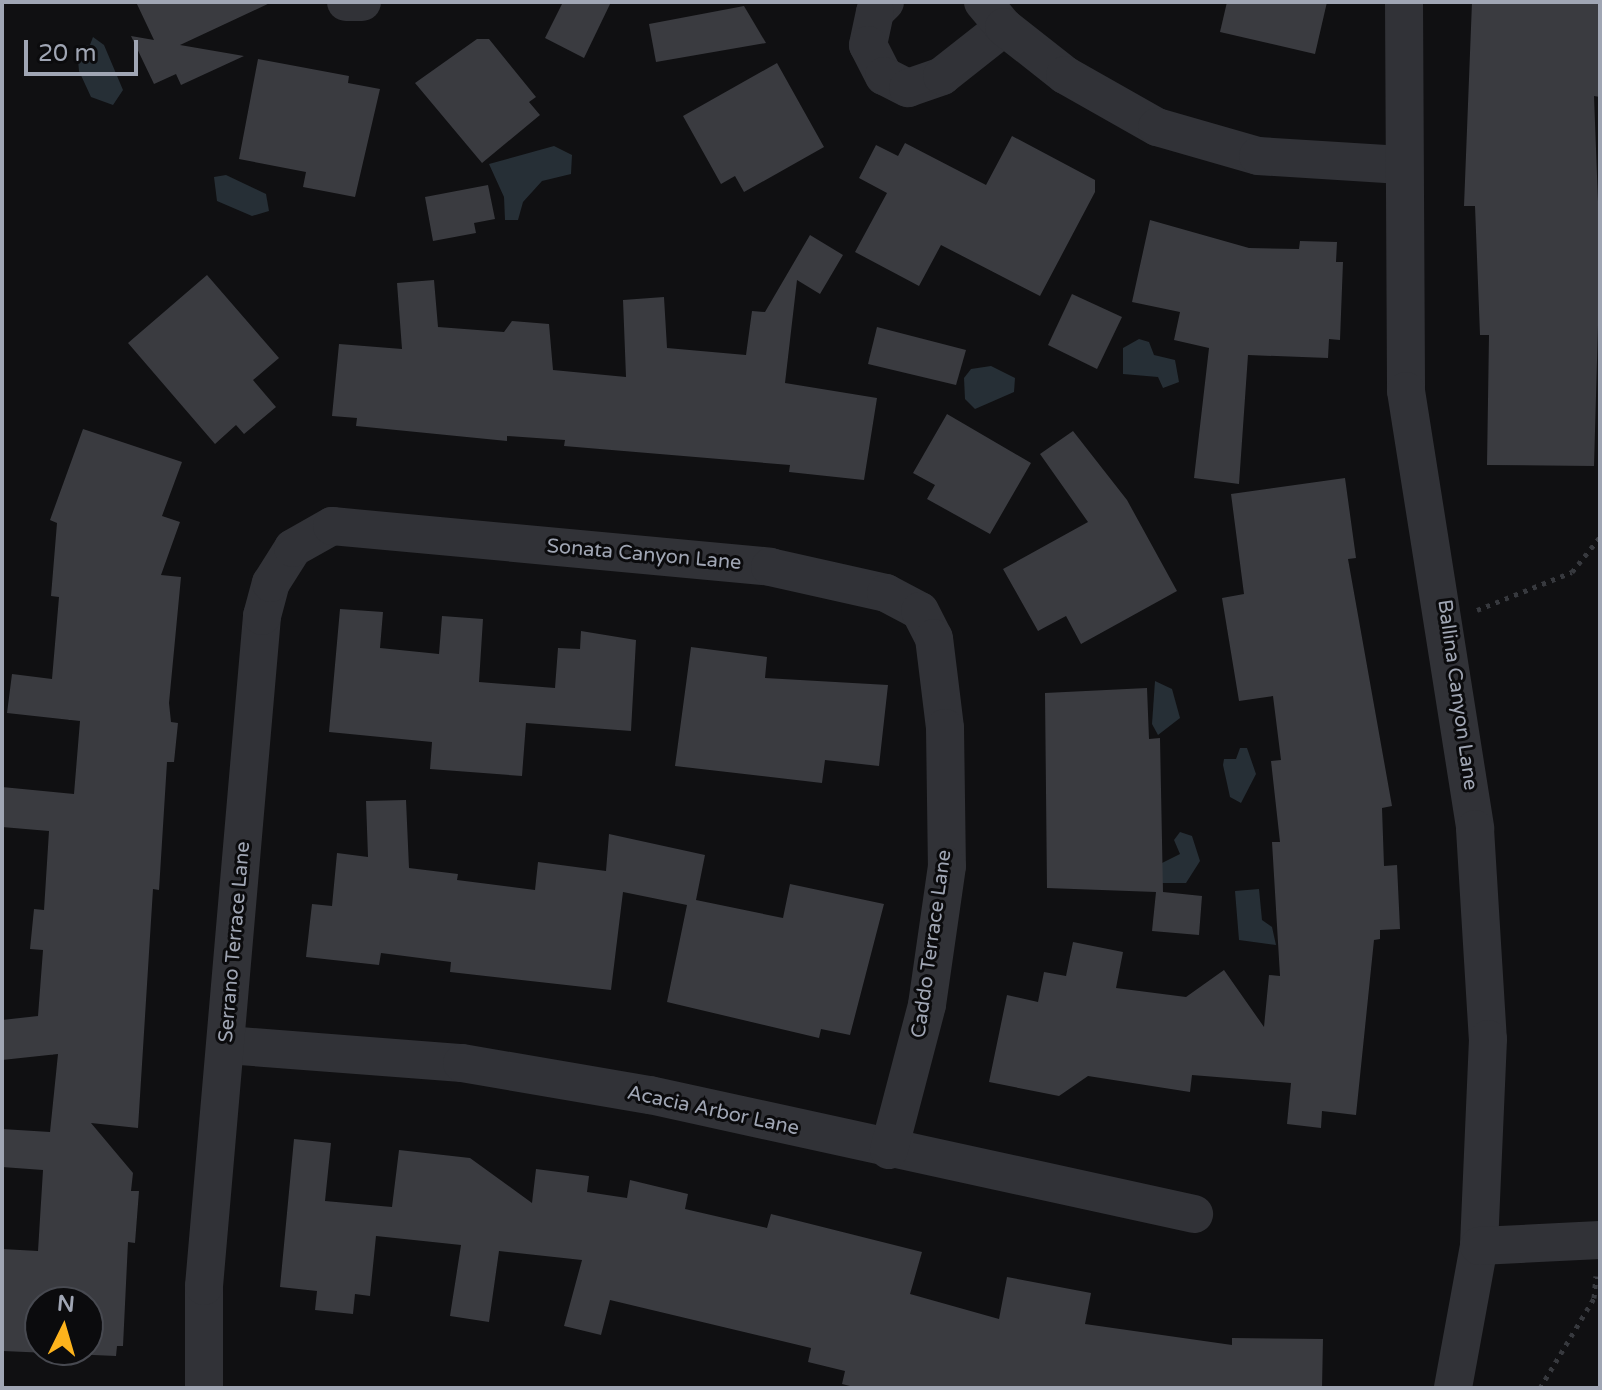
<!DOCTYPE html>
<html>
<head>
<meta charset="utf-8">
<style>
	body { margin:0 }
	#map { position:relative; width:1602px; height:1390px; overflow:hidden; background:#101012; font-family:"Varela Round",sans-serif }
	div>[style] { position:absolute }
	[style*='--x'] { left:calc(var(--x)*1px); top:calc(var(--y)*1px); width:calc(var(--w)*1px); rotate:calc(var(--a)*1deg) }
	.water>* { inset:0; background:#262f36 }
	.building>* { inset:0; background:#3a3b40 }
	.path>* { height:5px; margin-top:-2.5px; transform-origin:0; background:repeating-linear-gradient(90deg,#37393e 0 4px,transparent 0 10px) }
	.street>* { height:38px; margin:-19px; padding:0 19px; transform-origin:19px; border-radius:19px; background:#313237 }
	span { translate:-50% -50%; white-space:nowrap; text-align:center; line-height:1.15; -webkit-text-stroke:6px #0b0b0d; paint-order:stroke }
	.street-label { font-size:20px; color:#a0a6b4 }
	.frame { position:absolute; inset:0; border:4px solid #a0a6b4; pointer-events:none }
	.north { position:absolute; left:24px; top:1286px; width:80px; height:80px; box-sizing:border-box; background:#0b0b0d; border:2px solid #474950; border-radius:50%; rotate:5deg; font-size:22px; font-weight:700; line-height:32px; text-align:center; color:#a0a6b4 }
	.north::after { content:''; display:block; margin:auto; width:28px; height:36px; background:#fdb31c; clip-path:polygon(50% 0,100% 100%,50% 72%,0 100%) }
	.scale { position:absolute; left:24px; top:40px; width:114px; height:36px; box-sizing:border-box; border:4px solid #a0a6b4; border-top:0; padding-left:10px; font-size:24px; line-height:28px; white-space:nowrap; color:#a0a6b4; -webkit-text-stroke:6px #0b0b0d; paint-order:stroke }
</style>
</head>
<body>
<div id="map">
	<div class="water">
		<div style="clip-path:polygon(93px 37px,104px 45px,123px 90px,113px 105px,91px 97px,79px 71px,77px 48px,90px 45px)"></div>
		<div style="clip-path:polygon(554px 146px,572px 155px,571px 174px,542px 181px,523px 202px,518px 220px,505px 220px,504px 197px,489px 164px)"></div>
		<div style="clip-path:polygon(226px 175px,266px 194px,269px 211px,252px 216px,217px 201px,214px 177px)"></div>
		<div style="clip-path:polygon(1139px 339px,1149px 342px,1154px 355px,1175px 360px,1179px 382px,1163px 388px,1158px 377px,1123px 374px,1123px 348px)"></div>
		<div style="clip-path:polygon(991px 366px,1015px 378px,1014px 392px,975px 409px,965px 399px,964px 378px,971px 369px)"></div>
		<div style="clip-path:polygon(1155px 681px,1172px 689px,1180px 718px,1158px 735px,1152px 724px)"></div>
		<div style="clip-path:polygon(1240px 748px,1247px 748px,1256px 774px,1241px 803px,1230px 797px,1223px 765px,1224px 759px,1236px 759px)"></div>
		<div style="clip-path:polygon(1180px 832px,1192px 836px,1200px 861px,1186px 883px,1160px 883px,1162px 863px,1180px 854px,1174px 840px)"></div>
		<div style="clip-path:polygon(1259px 889px,1262px 920px,1272px 927px,1276px 945px,1239px 940px,1235px 891px)"></div>
	</div>
	<div class="building">
		<div style="clip-path:polygon(136px 2px,272px 2px,180px 45px,244px 56px,181px 85px,176px 74px,154px 84px,131px 36px,154px 40px)"></div>
		<div style="clip-path:polygon(563px 2px,611px 2px,584px 58px,545px 38px)"></div>
		<div style="clip-path:polygon(1227px 2px,1327px 2px,1315px 54px,1220px 32px)"></div>
		<div style="clip-path:polygon(1472px 2px,1600px 2px,1600px 97px,1594px 96px,1600px 255px,1594px 466px,1487px 465px,1489px 335px,1480px 335px,1475px 206px,1464px 206px)"></div>
		<div style="clip-path:polygon(744px 6px,766px 43px,656px 62px,649px 24px)"></div>
		<div style="clip-path:polygon(477px 39px,489px 39px,536px 97px,529px 102px,540px 115px,482px 163px,415px 83px)"></div>
		<div style="clip-path:polygon(258px 59px,349px 76px,348px 83px,380px 89px,355px 197px,303px 187px,306px 172px,239px 159px)"></div>
		<div style="clip-path:polygon(777px 63px,824px 147px,744px 192px,735px 176px,721px 184px,683px 116px)"></div>
		<div style="clip-path:polygon(1012px 136px,1095px 180px,1095px 192px,1040px 296px,941px 245px,919px 286px,855px 252px,887px 193px,859px 178px,876px 145px,898px 156px,905px 143px,986px 185px)"></div>
		<div style="clip-path:polygon(488px 185px,495px 219px,474px 223px,476px 233px,433px 241px,425px 197px)"></div>
		<div style="clip-path:polygon(1150px 220px,1249px 248px,1299px 249px,1300px 241px,1337px 242px,1336px 262px,1343px 262px,1340px 340px,1329px 339px,1328px 358px,1248px 355px,1239px 484px,1194px 478px,1209px 348px,1174px 340px,1180px 312px,1132px 302px)"></div>
		<div style="clip-path:polygon(810px 235px,843px 255px,820px 294px,797px 280px,785px 383px,877px 398px,864px 480px,789px 472px,790px 465px,564px 446px,565px 440px,507px 436px,507px 441px,356px 426px,357px 418px,332px 416px,339px 344px,402px 349px,397px 283px,434px 280px,438px 327px,504px 332px,512px 321px,549px 324px,553px 370px,626px 377px,623px 300px,664px 297px,667px 348px,746px 355px,752px 311px,765px 312px)"></div>
		<div style="clip-path:polygon(207px 275px,279px 358px,253px 380px,276px 407px,244px 434px,236px 425px,215px 444px,128px 343px)"></div>
		<div style="clip-path:polygon(1072px 294px,1122px 317px,1097px 369px,1048px 345px)"></div>
		<div style="clip-path:polygon(877px 327px,966px 350px,956px 385px,868px 364px)"></div>
		<div style="clip-path:polygon(947px 414px,1031px 463px,990px 534px,927px 499px,935px 485px,913px 473px)"></div>
		<div style="clip-path:polygon(evenodd,83px 429px,182px 462px,162px 516px,180px 522px,161px 575px,181px 577px,169px 703px,171px 722px,178px 723px,174px 762px,167px 762px,159px 890px,153px 889px,138px 1128px,91px 1123px,133px 1173px,131px 1191px,139px 1191px,135px 1243px,128px 1242px,123px 1346px,117px 1346px,116px 1356px,3px 1351px,2px 1249px,38px 1251px,43px 1170px,2px 1167px,2px 1129px,50px 1132px,58px 1054px,2px 1060px,2px 1020px,38px 1016px,43px 950px,30px 949px,34px 909px,44px 910px,49px 831px,2px 827px,2px 787px,74px 794px,80px 721px,7px 713px,12px 674px,52px 679px,59px 597px,51px 596px,57px 523px,50px 520px,83px 429px,40px 1302px,88px 1302px,88px 1350px,40px 1350px,40px 1302px)"></div>
		<div style="clip-path:polygon(1073px 431px,1127px 500px,1177px 591px,1081px 644px,1066px 616px,1038px 631px,1003px 569px,1088px 522px,1040px 454px)"></div>
		<div style="clip-path:polygon(1345px 478px,1356px 558px,1348px 559px,1392px 806px,1382px 808px,1384px 866px,1397px 865px,1400px 929px,1380px 930px,1380px 939px,1374px 940px,1356px 1115px,1322px 1111px,1321px 1128px,1287px 1124px,1291px 1083px,1192px 1075px,1190px 1092px,1088px 1076px,1059px 1096px,989px 1082px,1007px 995px,1038px 1002px,1044px 972px,1066px 976px,1073px 942px,1123px 952px,1116px 988px,1186px 997px,1224px 970px,1264px 1027px,1269px 975px,1280px 976px,1272px 842px,1280px 842px,1271px 761px,1281px 760px,1273px 696px,1239px 701px,1222px 598px,1244px 594px,1231px 494px)"></div>
		<div style="clip-path:polygon(340px 609px,383px 612px,380px 648px,439px 654px,442px 616px,483px 619px,479px 682px,555px 688px,558px 648px,580px 649px,581px 631px,636px 640px,631px 731px,526px 723px,522px 776px,430px 769px,432px 742px,329px 732px)"></div>
		<div style="clip-path:polygon(691px 647px,767px 657px,765px 678px,888px 685px,879px 766px,825px 760px,822px 783px,675px 766px)"></div>
		<div style="clip-path:polygon(1147px 688px,1149px 739px,1160px 738px,1163px 892px,1202px 896px,1199px 935px,1152px 931px,1156px 892px,1047px 888px,1045px 693px)"></div>
		<div style="clip-path:polygon(406px 800px,409px 868px,458px 874px,457px 880px,535px 890px,538px 862px,606px 871px,609px 834px,705px 855px,696px 900px,783px 918px,790px 884px,884px 904px,850px 1035px,821px 1029px,819px 1038px,667px 1002px,687px 905px,623px 892px,611px 990px,450px 972px,451px 962px,381px 953px,379px 965px,306px 957px,312px 904px,332px 906px,337px 853px,368px 857px,366px 801px)"></div>
		<div style="clip-path:polygon(294px 1139px,331px 1143px,325px 1201px,392px 1207px,399px 1150px,470px 1158px,532px 1203px,536px 1169px,589px 1176px,587px 1192px,627px 1198px,630px 1180px,688px 1194px,685px 1209px,767px 1228px,771px 1214px,922px 1252px,910px 1294px,999px 1319px,1007px 1277px,1091px 1293px,1085px 1324px,1232px 1345px,1232px 1338px,1323px 1339px,1322px 1388px,858px 1388px,842px 1384px,845px 1371px,808px 1362px,811px 1348px,610px 1300px,601px 1335px,564px 1326px,582px 1260px,499px 1251px,489px 1322px,450px 1316px,461px 1245px,376px 1236px,370px 1296px,355px 1294px,353px 1314px,315px 1310px,317px 1291px,280px 1287px)"></div>
	</div>
	<div class="path">
		<div style="--x:1477;--y:610;--w:102;--a:-21.8"></div>
		<div style="--x:1572;--y:572;--w:45;--a:-51.3"></div>
		<div style="--x:1540;--y:1388;--w:105;--a:-59"></div>
		<div style="--x:1594;--y:1298;--w:22;--a:-85"></div>
	</div>
	<div class="street">
		<div style="--x:346;--y:2;--w:16;--a:0"></div>
		<div style="--x:885;--y:2;--w:14;--a:135"></div>
		<div style="--x:875;--y:12;--w:34;--a:102"></div>
		<div style="--x:868;--y:45;--w:35;--a:63"></div>
		<div style="--x:884;--y:76;--w:27;--a:27"></div>
		<div style="--x:908;--y:88;--w:36;--a:-19"></div>
		<div style="--x:942;--y:76;--w:79;--a:-38.3"></div>
		<div style="--x:983;--y:2;--w:33;--a:50"></div>
		<div style="--x:1004;--y:27;--w:78;--a:38.2"></div>
		<div style="--x:1065;--y:75;--w:106;--a:29.5"></div>
		<div style="--x:1157;--y:127;--w:105;--a:16"></div>
		<div style="--x:1258;--y:156;--w:144;--a:3.6"></div>
		<div style="--x:1404;--y:2;--w:389;--a:89.7"></div>
		<div style="--x:1406;--y:391;--w:443;--a:81"></div>
		<div style="--x:1475;--y:829;--w:210;--a:86.5"></div>
		<div style="--x:1488;--y:1039;--w:207;--a:92.5"></div>
		<div style="--x:1479;--y:1246;--w:144;--a:100.4"></div>
		<div style="--x:227;--y:1045;--w:236;--a:4.4"></div>
		<div style="--x:462;--y:1063;--w:191;--a:9.7"></div>
		<div style="--x:650;--y:1095;--w:557;--a:12.34"></div>
		<div style="--x:1479;--y:1246;--w:121;--a:-2.8"></div>
		<div style="--x:204;--y:1388;--w:102;--a:-90"></div>
		<div style="--x:204;--y:1286;--w:673;--a:-85.05"></div>
		<div style="--x:262;--y:616;--w:34;--a:-75"></div>
		<div style="--x:271;--y:583;--w:41;--a:-57.8"></div>
		<div style="--x:293;--y:548;--w:45;--a:-29.4"></div>
		<div style="--x:332;--y:526;--w:440;--a:5.3"></div>
		<div style="--x:770;--y:567;--w:119;--a:12.6"></div>
		<div style="--x:886;--y:593;--w:38;--a:28"></div>
		<div style="--x:920;--y:611;--w:30;--a:63"></div>
		<div style="--x:934;--y:638;--w:91;--a:83"></div>
		<div style="--x:945;--y:728;--w:138;--a:89.2"></div>
		<div style="--x:947;--y:866;--w:140;--a:98.2"></div>
		<div style="--x:927;--y:1005;--w:150;--a:104.7"></div>
	</div>
	<div class="street-label">
		<span style="left:644px;top:555px;rotate:5deg">Sonata Canyon Lane</span>
		<span style="left:1457px;top:695px;rotate:82deg">Ballina Canyon Lane</span>
		<span style="left:235px;top:942px;rotate:-85deg">Serrano Terrace Lane</span>
		<span style="left:932px;top:944px;rotate:-82deg">Caddo Terrace Lane</span>
		<span style="left:713px;top:1111px;rotate:12deg">Acacia Arbor Lane</span>
	</div>
	<div class="frame"></div>
	<div class="north">N</div>
	<div class="scale">20 m</div>
</div>
</body>
</html>
